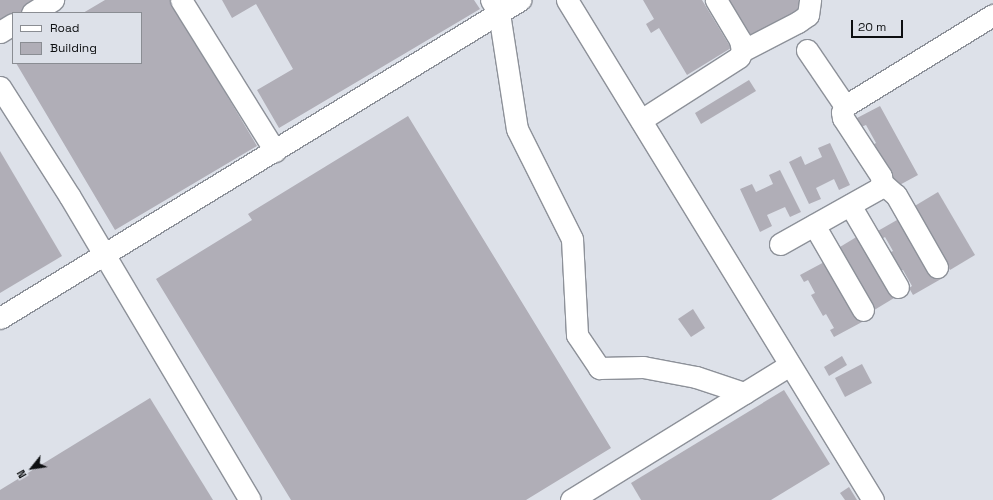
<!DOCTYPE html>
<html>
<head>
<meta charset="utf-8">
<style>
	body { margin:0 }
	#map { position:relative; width:993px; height:500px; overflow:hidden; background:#dde1e9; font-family:"Space Grotesk",sans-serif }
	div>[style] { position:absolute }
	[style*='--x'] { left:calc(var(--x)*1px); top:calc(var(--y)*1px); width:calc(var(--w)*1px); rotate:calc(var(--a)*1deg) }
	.building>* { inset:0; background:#b0aeb7 }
	.roads { filter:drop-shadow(1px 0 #8d9199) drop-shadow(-1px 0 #8d9199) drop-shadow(0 1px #8d9199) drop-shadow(0 -1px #8d9199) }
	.minor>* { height:21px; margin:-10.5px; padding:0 10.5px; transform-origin:10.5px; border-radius:10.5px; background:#fff }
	span { translate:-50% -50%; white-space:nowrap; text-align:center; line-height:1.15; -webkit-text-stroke:3.5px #dde1e9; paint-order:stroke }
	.legend { position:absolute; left:12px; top:12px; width:130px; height:52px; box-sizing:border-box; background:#dde1e9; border:1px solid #8a8d93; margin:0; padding:5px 7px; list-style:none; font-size:12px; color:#0d0f11 }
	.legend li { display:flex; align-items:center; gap:8px; height:20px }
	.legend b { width:20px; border:1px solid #8a8d93 }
	.north { position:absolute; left:12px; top:448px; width:40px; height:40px; -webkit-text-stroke:3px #dde1e9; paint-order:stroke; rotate:240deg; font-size:11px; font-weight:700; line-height:16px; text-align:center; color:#0d0f11 }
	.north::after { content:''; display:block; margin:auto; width:14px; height:18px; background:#0d0f11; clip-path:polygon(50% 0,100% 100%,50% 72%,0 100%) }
	.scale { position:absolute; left:851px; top:20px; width:52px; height:18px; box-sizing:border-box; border:2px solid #0d0f11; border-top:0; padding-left:5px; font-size:12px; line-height:14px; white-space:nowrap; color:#0d0f11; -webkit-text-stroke:3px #dde1e9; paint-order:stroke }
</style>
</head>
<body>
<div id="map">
	<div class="building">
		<div style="clip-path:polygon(0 0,47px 0,25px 13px,13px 13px,13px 20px,0 28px)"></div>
		<div style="clip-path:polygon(105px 0,170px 0,257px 146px,115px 230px,16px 63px,141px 63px,141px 13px,83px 13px)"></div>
		<div style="clip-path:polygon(222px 0,474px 0,480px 9px,279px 128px,257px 90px,293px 69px,256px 4px,232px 18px)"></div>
		<div style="clip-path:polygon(643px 0,702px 0,731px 48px,687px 75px,659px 28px,651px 33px,646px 24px,654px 19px)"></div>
		<div style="clip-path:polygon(725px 0,801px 0,807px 10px,751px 43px)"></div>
		<div style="clip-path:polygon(749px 80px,756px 91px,701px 124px,695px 113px)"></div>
		<div style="clip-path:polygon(880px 106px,918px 175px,894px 188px,889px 179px,892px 177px,883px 159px,879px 162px,871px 146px,876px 143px,866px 125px,861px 127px,857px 118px)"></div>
		<div style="clip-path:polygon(408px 116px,611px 448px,526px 500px,291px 500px,156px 279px,252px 220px,248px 214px)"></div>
		<div style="clip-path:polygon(830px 143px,850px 185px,839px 190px,834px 179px,816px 188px,821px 199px,809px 204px,789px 162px,801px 156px,805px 165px,822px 157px,818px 148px)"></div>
		<div style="clip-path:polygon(0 151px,62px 256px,0 293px)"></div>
		<div style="clip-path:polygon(780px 170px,801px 212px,790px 217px,785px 207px,767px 215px,772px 226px,760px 232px,740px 189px,752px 184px,756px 192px,773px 184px,769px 175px)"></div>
		<div style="clip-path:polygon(938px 192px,975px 255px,950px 270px,913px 207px)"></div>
		<div style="clip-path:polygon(904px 216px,941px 279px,913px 295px,909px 288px,912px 286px,903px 270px,899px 272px,889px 253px,893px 251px,885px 237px,880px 240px,876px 232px)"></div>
		<div style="clip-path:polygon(863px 233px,899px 295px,871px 312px,835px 250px)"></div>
		<div style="clip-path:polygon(828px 260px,862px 322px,834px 337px,830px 330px,834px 328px,826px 314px,823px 316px,811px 295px,815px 293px,808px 280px,804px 282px,800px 275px)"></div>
		<div style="clip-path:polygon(693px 309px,705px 328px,691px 337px,678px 319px)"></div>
		<div style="clip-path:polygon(842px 356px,847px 365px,829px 376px,824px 367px)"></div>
		<div style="clip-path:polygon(862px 364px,872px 383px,845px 397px,835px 378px)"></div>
		<div style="clip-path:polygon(784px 390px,830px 464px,771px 500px,641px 500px,631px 483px)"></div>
		<div style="clip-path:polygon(150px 398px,213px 500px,0 500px,0 490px)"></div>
		<div style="clip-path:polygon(849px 487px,857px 500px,845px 500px,840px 493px)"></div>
	</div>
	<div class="roads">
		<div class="minor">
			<div style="--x:181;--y:0;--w:178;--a:58.1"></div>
			<div style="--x:491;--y:0;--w:15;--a:58"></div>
			<div style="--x:499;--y:13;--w:117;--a:81.2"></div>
			<div style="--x:517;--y:129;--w:123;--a:63.4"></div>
			<div style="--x:572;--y:239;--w:96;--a:87"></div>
			<div style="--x:577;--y:335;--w:40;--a:56"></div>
			<div style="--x:599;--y:368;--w:44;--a:-1.3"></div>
			<div style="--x:643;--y:367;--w:54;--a:10.7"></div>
			<div style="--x:696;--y:377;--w:51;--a:18.4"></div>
			<div style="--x:567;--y:0;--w:586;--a:58.53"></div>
			<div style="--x:32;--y:13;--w:25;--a:-32"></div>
			<div style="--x:0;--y:32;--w:15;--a:-32"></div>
			<div style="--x:807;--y:50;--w:68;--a:55.8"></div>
			<div style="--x:742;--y:51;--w:63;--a:-27.4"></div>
			<div style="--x:798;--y:22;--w:12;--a:-35"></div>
			<div style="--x:808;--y:15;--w:15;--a:-82"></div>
			<div style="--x:0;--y:87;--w:130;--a:57.5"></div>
			<div style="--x:70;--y:197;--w:352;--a:59.3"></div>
			<div style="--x:641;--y:120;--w:117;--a:-32.7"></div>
			<div style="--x:739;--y:57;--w:7;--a:-63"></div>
			<div style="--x:742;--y:51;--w:11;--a:-100"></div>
			<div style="--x:740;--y:40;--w:47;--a:-121"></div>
			<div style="--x:882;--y:183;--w:18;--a:41"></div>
			<div style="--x:896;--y:195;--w:83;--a:60.3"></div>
			<div style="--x:850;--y:205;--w:95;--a:59.7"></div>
			<div style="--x:814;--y:225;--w:98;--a:60"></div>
			<div style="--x:780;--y:244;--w:112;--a:-29.3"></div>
			<div style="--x:878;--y:189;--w:7;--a:-56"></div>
			<div style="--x:882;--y:183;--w:7;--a:-98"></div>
			<div style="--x:881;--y:176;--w:69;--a:-123.2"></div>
			<div style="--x:843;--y:118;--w:6;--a:-99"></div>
			<div style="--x:842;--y:112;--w:7;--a:-63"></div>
			<div style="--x:845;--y:106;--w:174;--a:-31.6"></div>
			<div style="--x:0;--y:318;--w:610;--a:-31.45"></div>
			<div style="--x:571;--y:500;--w:257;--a:-31.7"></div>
		</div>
	</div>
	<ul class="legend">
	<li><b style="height:5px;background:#fff"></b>Road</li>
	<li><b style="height:11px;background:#b0aeb7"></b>Building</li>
	</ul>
	<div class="north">N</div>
	<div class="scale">20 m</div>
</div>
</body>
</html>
